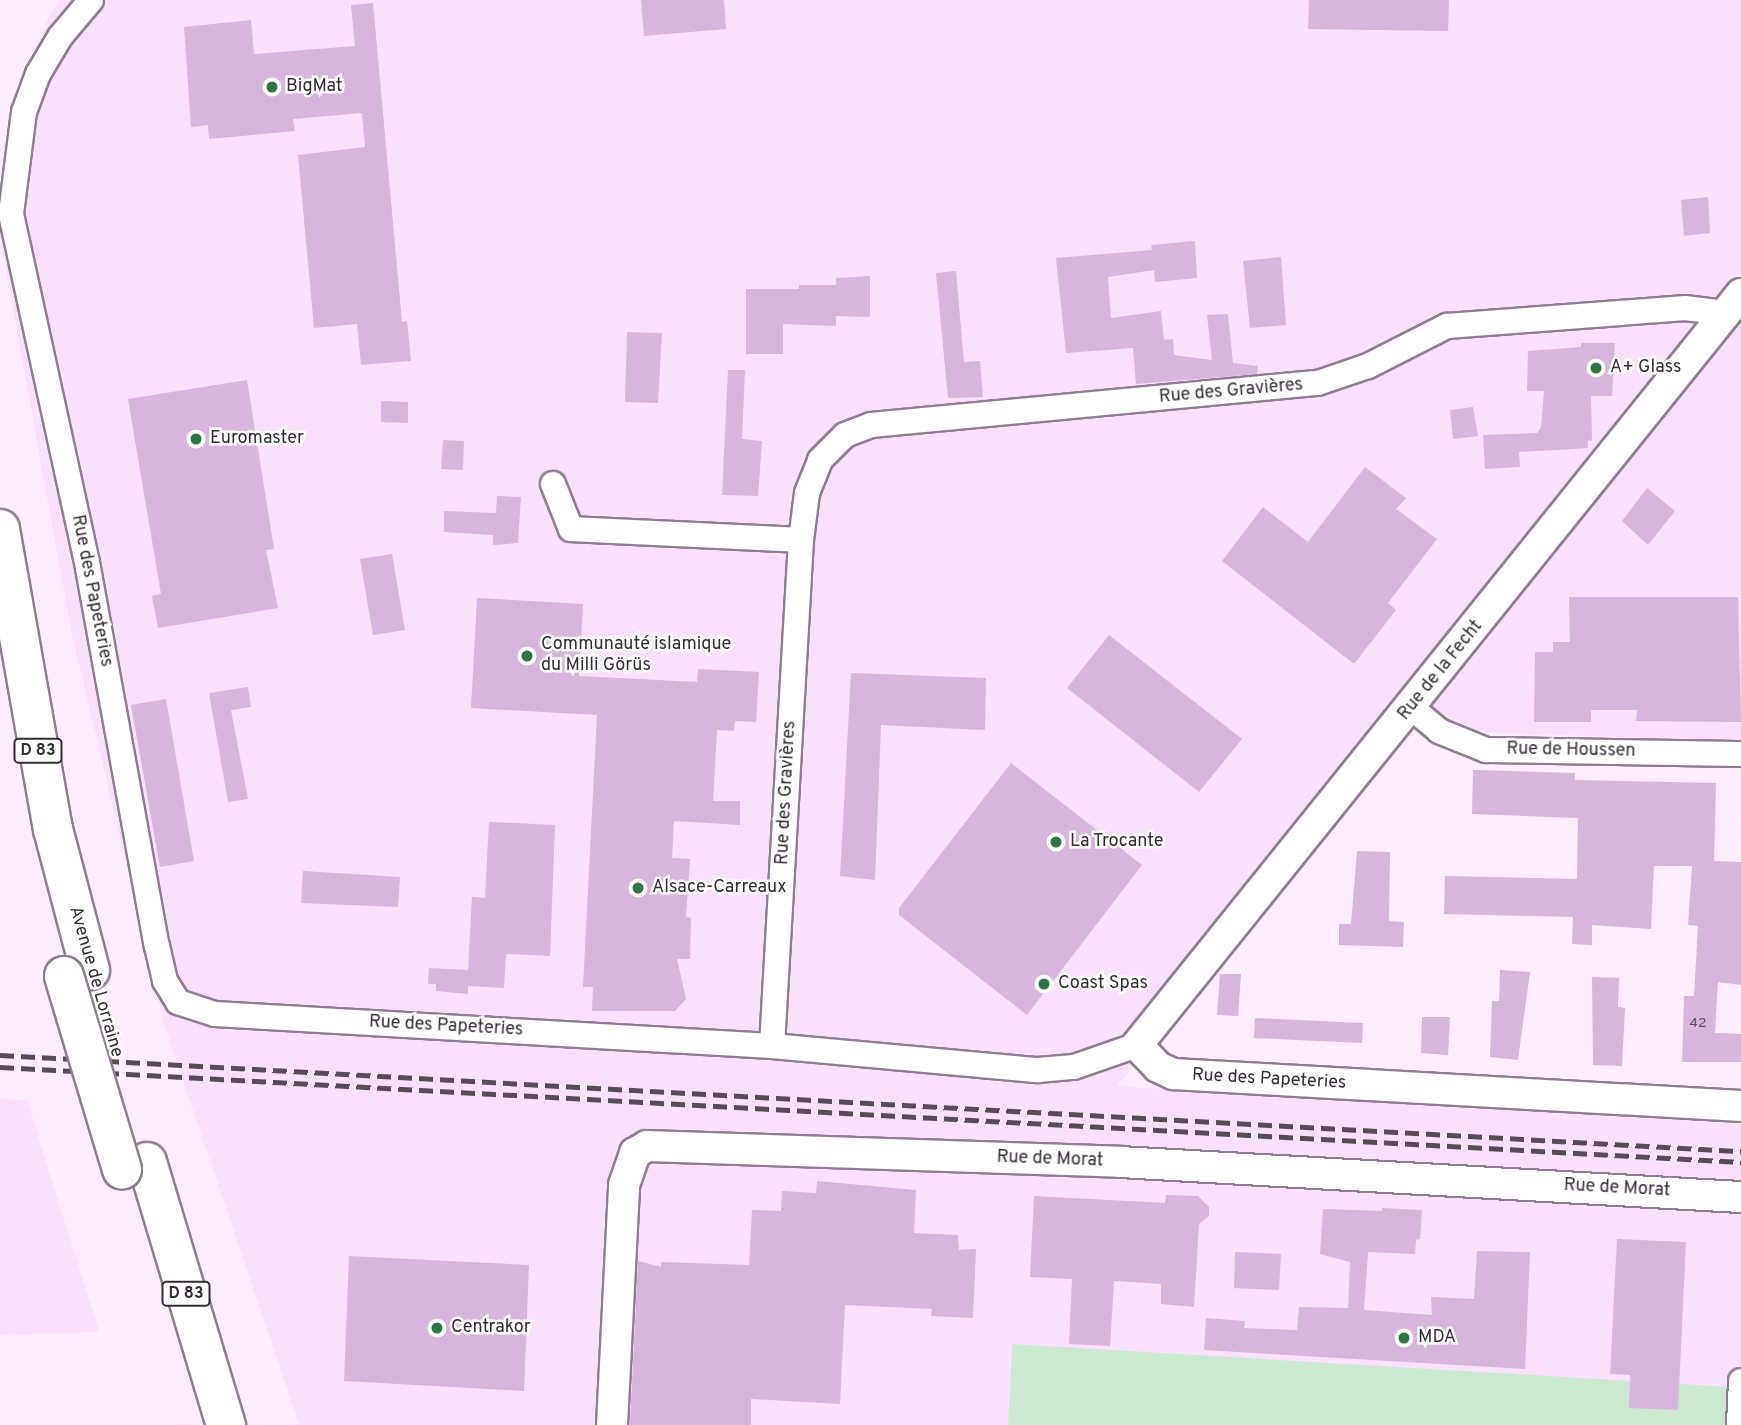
<!DOCTYPE html>
<html>
<head>
<meta charset="utf-8">
<style>
	body { margin:0 }
	#map { position:relative; width:1741px; height:1425px; overflow:hidden; background:#fdedfe; font-family:Overpass,sans-serif }
	div>[style] { position:absolute }
	[style*='--x'] { left:calc(var(--x)*1px); top:calc(var(--y)*1px); width:calc(var(--w)*1px); rotate:calc(var(--a)*1deg) }
	.built>* { inset:0; background:#f9e0fb }
	.green>* { inset:0; background:#cae9d0 }
	.building>* { inset:0; background:#d7b6db }
	.roads { filter:drop-shadow(2px 0 #8e7d90) drop-shadow(-2px 0 #8e7d90) drop-shadow(0 2px #8e7d90) drop-shadow(0 -2px #8e7d90) }
	.minor>* { height:24px; margin:-12px; padding:0 12px; transform-origin:12px; border-radius:12px; background:#fff }
	.tertiary>* { height:30px; margin:-15px; padding:0 15px; transform-origin:15px; border-radius:15px; background:#fff }
	.primary>* { height:38px; margin:-19px; padding:0 19px; transform-origin:19px; border-radius:19px; background:#fff }
	.rail>* { height:5px; margin-top:-2.5px; transform-origin:0; background:repeating-linear-gradient(90deg,#554c56 0 14px,transparent 0 21px) }
	.bridges { filter:drop-shadow(2px 0 #8e7d90) drop-shadow(-2px 0 #8e7d90) drop-shadow(0 2px #8e7d90) drop-shadow(0 -2px #8e7d90) }
	.primary-bridge>* { height:38px; margin:-19px; padding:0 19px; transform-origin:19px; border-radius:19px; background:#fff }
	.dots>* { width:19px; height:19px; translate:-50% -50%; box-sizing:border-box; border:4px solid #fff; border-radius:50% }
	span { translate:-50% -50%; white-space:nowrap; text-align:center; line-height:1.15; -webkit-text-stroke:5px #fff; paint-order:stroke }
	.number-label { font-size:14px; color:#5c4e5e }
	.number-label span { -webkit-text-stroke-width:0 }
	.shield-label span { padding:2px 5px; background:#fff; border:2px solid; border-radius:5px; -webkit-text-stroke-width:0 }
	.shield-label { font-size:16px; color:#332b34; font-weight:700 }
	.poi-label { font-size:18px; color:#332b34 }
	.left { translate:0 -50%; text-align:left }
	.street-label { font-size:18px; color:#332b34 }
</style>
</head>
<body>
<div id="map">
	<div class="built">
		<div style="clip-path:polygon(60px 0,1741px 0,1741px 741px,1415px 730px,1117px 1086px,1741px 1124px,1741px 1425px,1011px 1349px,1008px 1425px,299px 1425px,165px 1026px,72px 635px,0 237px,0 189px,47px 18px)"></div>
		<div style="clip-path:polygon(0 1099px,27px 1100px,99px 1332px,0 1335px)"></div>
	</div>
	<div class="green">
		<div style="clip-path:polygon(1012px 1344px,1731px 1387px,1729px 1425px,1008px 1425px)"></div>
	</div>
	<div class="building">
		<div style="clip-path:polygon(641px 0,724px 0,726px 29px,644px 36px)"></div>
		<div style="clip-path:polygon(1309px 0,1449px 0,1448px 31px,1308px 29px)"></div>
		<div style="clip-path:polygon(373px 3px,402px 322px,407px 321px,411px 361px,361px 365px,357px 324px,314px 328px,298px 155px,365px 147px,362px 113px,293px 119px,295px 131px,209px 139px,208px 125px,191px 127px,184px 27px,251px 20px,254px 54px,355px 46px,351px 5px)"></div>
		<div style="clip-path:polygon(1708px 197px,1710px 233px,1684px 236px,1681px 200px)"></div>
		<div style="clip-path:polygon(1195px 241px,1197px 278px,1155px 282px,1154px 270px,1108px 277px,1111px 318px,1161px 311px,1164px 340px,1173px 339px,1174px 355px,1212px 360px,1207px 315px,1228px 314px,1233px 363px,1258px 366px,1257px 374px,1136px 384px,1133px 348px,1066px 353px,1056px 258px,1152px 250px,1151px 245px)"></div>
		<div style="clip-path:polygon(1281px 257px,1286px 325px,1250px 328px,1243px 261px)"></div>
		<div style="clip-path:polygon(956px 271px,964px 362px,980px 361px,983px 397px,948px 398px,936px 273px)"></div>
		<div style="clip-path:polygon(870px 276px,870px 317px,836px 316px,836px 326px,783px 324px,783px 354px,746px 354px,746px 289px,799px 289px,799px 285px,836px 285px,836px 278px)"></div>
		<div style="clip-path:polygon(627px 332px,662px 333px,658px 403px,625px 402px)"></div>
		<div style="clip-path:polygon(1581px 343px,1615px 343px,1612px 396px,1591px 396px,1592px 441px,1588px 440px,1588px 448px,1519px 452px,1520px 467px,1485px 469px,1483px 435px,1537px 433px,1541px 427px,1544px 391px,1527px 391px,1528px 351px,1581px 347px)"></div>
		<div style="clip-path:polygon(728px 370px,745px 370px,742px 439px,762px 441px,758px 496px,722px 495px)"></div>
		<div style="clip-path:polygon(247px 380px,274px 549px,266px 550px,278px 608px,158px 628px,152px 596px,161px 594px,128px 399px)"></div>
		<div style="clip-path:polygon(381px 401px,408px 402px,408px 423px,381px 422px)"></div>
		<div style="clip-path:polygon(1473px 407px,1478px 436px,1453px 439px,1450px 410px)"></div>
		<div style="clip-path:polygon(443px 440px,464px 441px,463px 470px,441px 469px)"></div>
		<div style="clip-path:polygon(1365px 467px,1406px 498px,1396px 509px,1437px 539px,1388px 603px,1396px 610px,1354px 664px,1222px 561px,1263px 507px,1308px 542px)"></div>
		<div style="clip-path:polygon(1647px 488px,1675px 511px,1648px 545px,1622px 521px)"></div>
		<div style="clip-path:polygon(497px 496px,521px 497px,518px 543px,493px 545px,493px 535px,444px 532px,444px 511px,496px 513px)"></div>
		<div style="clip-path:polygon(392px 554px,405px 630px,373px 635px,360px 559px)"></div>
		<div style="clip-path:polygon(1569px 597px,1738px 597px,1741px 722px,1636px 721px,1637px 710px,1591px 710px,1591px 722px,1534px 722px,1535px 652px,1553px 652px,1553px 642px,1570px 642px)"></div>
		<div style="clip-path:polygon(477px 598px,583px 604px,579px 676px,697px 682px,698px 669px,759px 672px,756px 722px,735px 721px,734px 731px,717px 730px,713px 801px,740px 801px,740px 825px,674px 821px,672px 858px,690px 859px,686px 917px,691px 918px,690px 959px,677px 959px,686px 999px,675px 1011px,592px 1011px,593px 987px,583px 987px,597px 715px,471px 708px)"></div>
		<div style="clip-path:polygon(1109px 635px,1242px 739px,1199px 792px,1067px 688px)"></div>
		<div style="clip-path:polygon(851px 673px,986px 678px,985px 730px,881px 725px,875px 880px,840px 876px)"></div>
		<div style="clip-path:polygon(248px 687px,251px 707px,231px 710px,248px 799px,228px 802px,209px 693px)"></div>
		<div style="clip-path:polygon(166px 699px,194px 861px,160px 867px,131px 705px)"></div>
		<div style="clip-path:polygon(1011px 763px,1142px 865px,1027px 1015px,899px 915px,899px 908px)"></div>
		<div style="clip-path:polygon(1473px 770px,1575px 773px,1575px 780px,1716px 783px,1714px 861px,1741px 862px,1741px 985px,1718px 982px,1715px 1033px,1741px 1034px,1741px 1062px,1682px 1062px,1684px 996px,1694px 996px,1698px 926px,1688px 925px,1692px 866px,1654px 866px,1651px 929px,1592px 925px,1592px 945px,1572px 944px,1573px 917px,1444px 914px,1445px 876px,1577px 879px,1578px 818px,1472px 814px)"></div>
		<div style="clip-path:polygon(489px 822px,555px 825px,550px 956px,506px 954px,504px 988px,468px 986px,468px 994px,436px 991px,436px 984px,428px 984px,429px 968px,468px 970px,472px 897px,485px 898px)"></div>
		<div style="clip-path:polygon(1357px 851px,1390px 852px,1389px 921px,1404px 922px,1403px 947px,1339px 945px,1339px 924px,1351px 924px)"></div>
		<div style="clip-path:polygon(303px 871px,400px 877px,398px 907px,301px 903px)"></div>
		<div style="clip-path:polygon(1500px 970px,1530px 972px,1518px 1060px,1490px 1057px,1492px 1001px,1499px 1001px)"></div>
		<div style="clip-path:polygon(1220px 974px,1241px 974px,1238px 1016px,1217px 1015px)"></div>
		<div style="clip-path:polygon(1592px 977px,1619px 978px,1618px 1007px,1625px 1008px,1622px 1066px,1593px 1065px)"></div>
		<div style="clip-path:polygon(1422px 1017px,1450px 1017px,1448px 1055px,1421px 1053px)"></div>
		<div style="clip-path:polygon(1255px 1018px,1363px 1023px,1362px 1043px,1254px 1038px)"></div>
		<div style="clip-path:polygon(817px 1181px,916px 1190px,914px 1233px,958px 1235px,959px 1250px,976px 1249px,973px 1318px,931px 1316px,932px 1309px,845px 1305px,840px 1404px,751px 1399px,751px 1425px,630px 1425px,638px 1261px,661px 1267px,661px 1262px,749px 1265px,752px 1210px,781px 1211px,782px 1191px,816px 1193px)"></div>
		<div style="clip-path:polygon(1166px 1195px,1198px 1196px,1209px 1207px,1209px 1216px,1199px 1224px,1194px 1307px,1161px 1304px,1161px 1284px,1114px 1281px,1110px 1346px,1069px 1344px,1072px 1279px,1030px 1277px,1034px 1196px,1165px 1203px)"></div>
		<div style="clip-path:polygon(1382px 1208px,1422px 1210px,1420px 1239px,1416px 1240px,1415px 1254px,1368px 1252px,1364px 1310px,1432px 1315px,1431px 1297px,1474px 1299px,1477px 1251px,1530px 1252px,1525px 1369px,1204px 1350px,1206px 1318px,1245px 1321px,1244px 1328px,1297px 1330px,1299px 1307px,1348px 1308px,1350px 1262px,1320px 1254px,1323px 1209px,1382px 1211px)"></div>
		<div style="clip-path:polygon(1617px 1239px,1686px 1242px,1678px 1410px,1629px 1408px,1630px 1375px,1610px 1374px)"></div>
		<div style="clip-path:polygon(1235px 1252px,1281px 1254px,1279px 1290px,1234px 1288px)"></div>
		<div style="clip-path:polygon(349px 1256px,529px 1265px,524px 1391px,344px 1381px)"></div>
	</div>
	<div class="roads">
		<div class="minor">
			<div style="--x:91;--y:0;--w:48;--a:130"></div>
			<div style="--x:60;--y:37;--w:43;--a:120.7"></div>
			<div style="--x:38;--y:74;--w:40;--a:110.2"></div>
			<div style="--x:24;--y:112;--w:103;--a:97.3"></div>
			<div style="--x:11;--y:214;--w:362;--a:77.7"></div>
			<div style="--x:88;--y:568;--w:384;--a:79.7"></div>
			<div style="--x:157;--y:946;--w:36;--a:77"></div>
			<div style="--x:165;--y:981;--w:25;--a:58"></div>
			<div style="--x:178;--y:1002;--w:39;--a:18"></div>
			<div style="--x:215;--y:1014;--w:558;--a:3.29"></div>
			<div style="--x:772;--y:1046;--w:267;--a:5.2"></div>
			<div style="--x:1038;--y:1070;--w:36;--a:-5"></div>
			<div style="--x:1074;--y:1067;--w:67;--a:-19.2"></div>
			<div style="--x:553;--y:484;--w:48;--a:68.2"></div>
			<div style="--x:571;--y:529;--w:230;--a:2.7"></div>
			<div style="--x:1412;--y:708;--w:35;--a:40"></div>
			<div style="--x:1439;--y:731;--w:51;--a:22"></div>
			<div style="--x:1486;--y:750;--w:255;--a:0.9"></div>
			<div style="--x:772;--y:1046;--w:507;--a:-86.72"></div>
			<div style="--x:801;--y:540;--w:47;--a:-82.7"></div>
			<div style="--x:807;--y:493;--w:35;--a:-68"></div>
			<div style="--x:820;--y:460;--w:35;--a:-45"></div>
			<div style="--x:845;--y:435;--w:28;--a:-21"></div>
			<div style="--x:871;--y:425;--w:449;--a:-5.4"></div>
			<div style="--x:1318;--y:383;--w:53;--a:-18.8"></div>
			<div style="--x:1368;--y:366;--w:89;--a:-26.9"></div>
			<div style="--x:1447;--y:326;--w:239;--a:-4.3"></div>
			<div style="--x:1685;--y:308;--w:40;--a:7.1"></div>
			<div style="--x:1739;--y:1425;--w:44;--a:-87.4"></div>
		</div>
		<div class="tertiary">
			<div style="--x:1741;--y:294;--w:964;--a:128.81"></div>
			<div style="--x:1137;--y:1045;--w:30;--a:46"></div>
			<div style="--x:1158;--y:1067;--w:17;--a:25"></div>
			<div style="--x:1173;--y:1074;--w:569;--a:3.22"></div>
			<div style="--x:612;--y:1425;--w:240;--a:-87.1"></div>
			<div style="--x:624;--y:1185;--w:34;--a:-71"></div>
			<div style="--x:635;--y:1153;--w:14;--a:-30"></div>
			<div style="--x:647;--y:1146;--w:473;--a:1.9"></div>
			<div style="--x:1120;--y:1162;--w:622;--a:3.23"></div>
		</div>
		<div class="primary">
			<div style="--x:0;--y:529;--w:305;--a:80"></div>
			<div style="--x:53;--y:829;--w:146;--a:75.3"></div>
			<div style="--x:147;--y:1162;--w:275;--a:73.3"></div>
		</div>
	</div>
	<div class="rail">
		<div style="--x:0;--y:1055;--w:1744;--a:3.16"></div>
		<div style="--x:0;--y:1067;--w:1744;--a:3.12"></div>
	</div>
	<div class="bridges">
		<div class="primary-bridge">
			<div style="--x:64;--y:976;--w:202;--a:73.3"></div>
		</div>
	</div>
	<div class="dots">
		<div style="left:272px;top:87px;background:#2c7643"></div>
		<div style="left:1596px;top:368px;background:#2c7643"></div>
		<div style="left:196px;top:439px;background:#2c7643"></div>
		<div style="left:527px;top:656px;background:#2c7643"></div>
		<div style="left:1056px;top:842px;background:#2c7643"></div>
		<div style="left:638px;top:888px;background:#2c7643"></div>
		<div style="left:1044px;top:984px;background:#2c7643"></div>
		<div style="left:437px;top:1328px;background:#2c7643"></div>
		<div style="left:1404px;top:1338px;background:#2c7643"></div>
	</div>
	<div class="number-label">
		<span style="left:1698px;top:1024px">42</span>
	</div>
	<div class="shield-label">
		<span style="left:38px;top:751px">D 83</span>
		<span style="left:186px;top:1294px">D 83</span>
	</div>
	<div class="poi-label">
		<span class="left" style="left:286px;top:87px">BigMat</span>
		<span class="left" style="left:1610px;top:368px">A+ Glass</span>
		<span class="left" style="left:210px;top:439px">Euromaster</span>
		<span class="left" style="left:541px;top:656px">Communauté islamique<br>du Milli Görüs</span>
		<span class="left" style="left:1070px;top:842px">La Trocante</span>
		<span class="left" style="left:652px;top:888px">Alsace-Carreaux</span>
		<span class="left" style="left:1058px;top:984px">Coast Spas</span>
		<span class="left" style="left:451px;top:1328px">Centrakor</span>
		<span class="left" style="left:1418px;top:1338px">MDA</span>
	</div>
	<div class="street-label">
		<span style="left:1231px;top:392px;rotate:-5deg">Rue des Gravières</span>
		<span style="left:91px;top:591px;rotate:79deg">Rue des Papeteries</span>
		<span style="left:1441px;top:671px;rotate:-51deg">Rue de la Fecht</span>
		<span style="left:1571px;top:751px;rotate:1deg">Rue de Houssen</span>
		<span style="left:787px;top:793px;rotate:-87deg">Rue des Gravières</span>
		<span style="left:95px;top:982px;rotate:74deg">Avenue de Lorraine</span>
		<span style="left:446px;top:1027px;rotate:3deg">Rue des Papeteries</span>
		<span style="left:1269px;top:1080px;rotate:3deg">Rue des Papeteries</span>
		<span style="left:1050px;top:1160px;rotate:2deg">Rue de Morat</span>
		<span style="left:1617px;top:1189px;rotate:3deg">Rue de Morat</span>
	</div>
</div>
</body>
</html>
